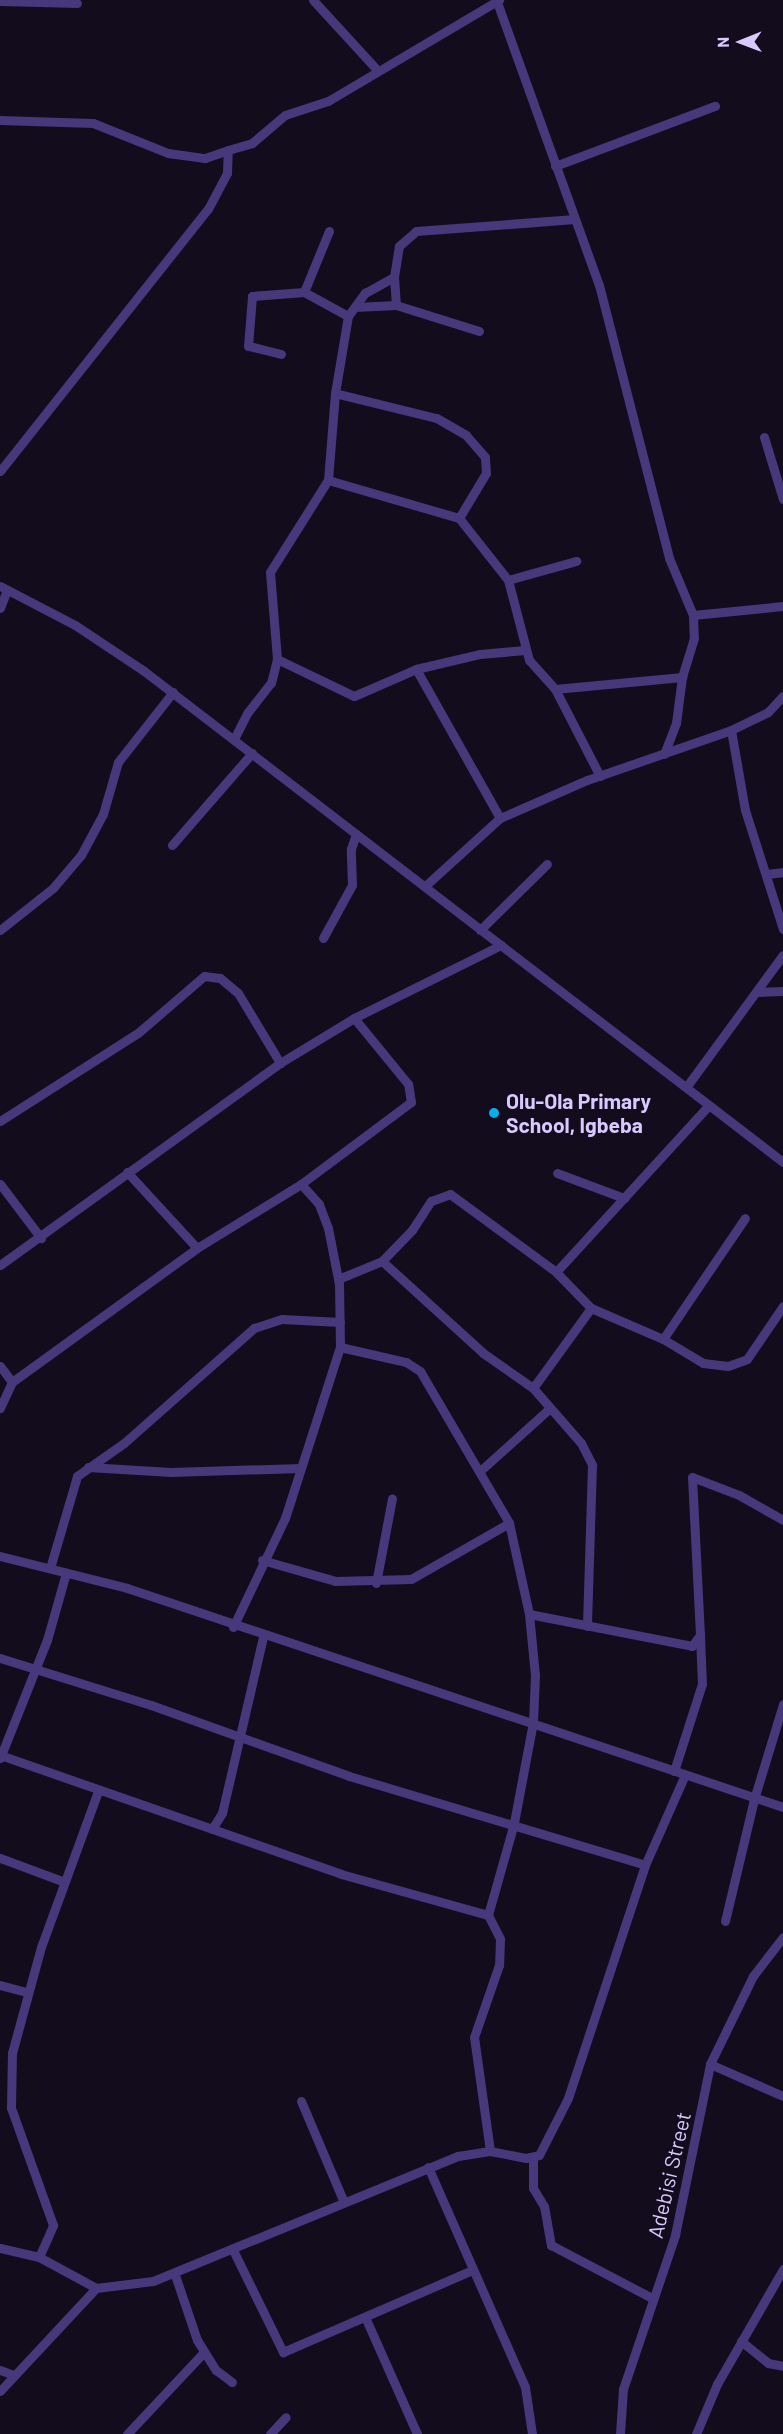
<!DOCTYPE html>
<html>
<head>
<meta charset="utf-8">
<style>
	body { margin:0 }
	#map { position:relative; width:783px; height:2434px; overflow:hidden; background:#120c1d; font-family:Barlow,sans-serif }
	div>[style] { position:absolute }
	[style*='--x'] { left:calc(var(--x)*1px); top:calc(var(--y)*1px); width:calc(var(--w)*1px); rotate:calc(var(--a)*1deg) }
	.minor>* { height:9px; margin:-4.5px; padding:0 4.5px; transform-origin:4.5px; border-radius:4.5px; background:#46387b }
	.dots>* { width:16px; height:16px; translate:-50% -50%; box-sizing:border-box; border:3px solid #120c1d; border-radius:50% }
	span { translate:-50% -50%; white-space:nowrap; text-align:center; line-height:1.15; -webkit-text-stroke:6px #120c1d; paint-order:stroke }
	.poi-label { font-size:21px; color:#d8c9fe; font-weight:700 }
	.left { translate:0 -50%; text-align:left }
	.street-label { font-size:21px; color:#d8c9fe }
	.north { position:absolute; left:711px; top:12px; width:60px; height:60px; -webkit-text-stroke:4px #120c1d; paint-order:stroke; rotate:269deg; font-size:16px; font-weight:700; line-height:24px; text-align:center; color:#d8c9fe }
	.north::after { content:''; display:block; margin:auto; width:21px; height:27px; background:#d8c9fe; clip-path:polygon(50% 0,100% 100%,50% 72%,0 100%) }
</style>
</head>
<body>
<div id="map">
	<div class="minor">
		<div style="--x:313;--y:0;--w:96;--a:47.5"></div>
		<div style="--x:0;--y:1;--w:77;--a:1.5"></div>
		<div style="--x:497;--y:2;--w:301;--a:70.2"></div>
		<div style="--x:599;--y:285;--w:282;--a:75.6"></div>
		<div style="--x:669;--y:558;--w:62;--a:67.2"></div>
		<div style="--x:693;--y:615;--w:23;--a:88"></div>
		<div style="--x:694;--y:638;--w:41;--a:107.1"></div>
		<div style="--x:682;--y:677;--w:46;--a:97.4"></div>
		<div style="--x:676;--y:723;--w:33;--a:111"></div>
		<div style="--x:0;--y:120;--w:93;--a:1.8"></div>
		<div style="--x:93;--y:123;--w:81;--a:21.8"></div>
		<div style="--x:168;--y:153;--w:37;--a:8"></div>
		<div style="--x:205;--y:158;--w:24;--a:-19"></div>
		<div style="--x:555;--y:166;--w:171;--a:-20.6"></div>
		<div style="--x:329;--y:231;--w:66;--a:112.3"></div>
		<div style="--x:304;--y:292;--w:50;--a:28.6"></div>
		<div style="--x:394;--y:277;--w:28;--a:86"></div>
		<div style="--x:396;--y:305;--w:87;--a:17.4"></div>
		<div style="--x:355;--y:307;--w:41;--a:-2.8"></div>
		<div style="--x:281;--y:354;--w:34;--a:-166"></div>
		<div style="--x:248;--y:346;--w:50;--a:-85.4"></div>
		<div style="--x:252;--y:296;--w:52;--a:-4.4"></div>
		<div style="--x:764;--y:437;--w:65;--a:73"></div>
		<div style="--x:0;--y:471;--w:335;--a:-51.6"></div>
		<div style="--x:208;--y:209;--w:41;--a:-62.2"></div>
		<div style="--x:227;--y:173;--w:23;--a:-88"></div>
		<div style="--x:228;--y:150;--w:25;--a:-16"></div>
		<div style="--x:252;--y:143;--w:43;--a:-40.3"></div>
		<div style="--x:285;--y:115;--w:45;--a:-18"></div>
		<div style="--x:328;--y:101;--w:199;--a:-30.6"></div>
		<div style="--x:328;--y:480;--w:136;--a:16.2"></div>
		<div style="--x:459;--y:518;--w:79;--a:51.7"></div>
		<div style="--x:508;--y:580;--w:83;--a:75.3"></div>
		<div style="--x:529;--y:660;--w:39;--a:48"></div>
		<div style="--x:555;--y:689;--w:98;--a:62.7"></div>
		<div style="--x:459;--y:518;--w:52;--a:-59"></div>
		<div style="--x:486;--y:473;--w:16;--a:-94"></div>
		<div style="--x:485;--y:457;--w:29;--a:-131"></div>
		<div style="--x:466;--y:435;--w:34;--a:-150"></div>
		<div style="--x:436;--y:418;--w:104;--a:-166.1"></div>
		<div style="--x:335;--y:393;--w:78;--a:-80.4"></div>
		<div style="--x:348;--y:316;--w:29;--a:-54"></div>
		<div style="--x:365;--y:293;--w:33;--a:-29"></div>
		<div style="--x:394;--y:277;--w:31;--a:-81"></div>
		<div style="--x:399;--y:246;--w:23;--a:-41"></div>
		<div style="--x:416;--y:231;--w:159;--a:-4.3"></div>
		<div style="--x:508;--y:580;--w:71;--a:-15.6"></div>
		<div style="--x:0;--y:586;--w:85;--a:27.5"></div>
		<div style="--x:75;--y:625;--w:83;--a:33.7"></div>
		<div style="--x:144;--y:671;--w:806;--a:37.54"></div>
		<div style="--x:0;--y:608;--w:19;--a:-69"></div>
		<div style="--x:693;--y:615;--w:90;--a:-5.7"></div>
		<div style="--x:277;--y:659;--w:85;--a:25.7"></div>
		<div style="--x:354;--y:696;--w:68;--a:-23.5"></div>
		<div style="--x:416;--y:669;--w:66;--a:-13.2"></div>
		<div style="--x:480;--y:654;--w:45;--a:-5.1"></div>
		<div style="--x:416;--y:669;--w:171;--a:60.6"></div>
		<div style="--x:555;--y:689;--w:128;--a:-5.4"></div>
		<div style="--x:731;--y:730;--w:81;--a:80.1"></div>
		<div style="--x:745;--y:810;--w:125;--a:72.3"></div>
		<div style="--x:234;--y:739;--w:30;--a:-63"></div>
		<div style="--x:248;--y:712;--w:37;--a:-52"></div>
		<div style="--x:271;--y:683;--w:25;--a:-76"></div>
		<div style="--x:277;--y:659;--w:87;--a:-94.6"></div>
		<div style="--x:270;--y:572;--w:109;--a:-57.8"></div>
		<div style="--x:328;--y:480;--w:87;--a:-85.4"></div>
		<div style="--x:172;--y:845;--w:122;--a:-49"></div>
		<div style="--x:767;--y:874;--w:16;--a:-7"></div>
		<div style="--x:425;--y:886;--w:101;--a:-42.2"></div>
		<div style="--x:500;--y:818;--w:95;--a:-23.6"></div>
		<div style="--x:587;--y:780;--w:152;--a:-19.1"></div>
		<div style="--x:731;--y:730;--w:41;--a:-25.9"></div>
		<div style="--x:768;--y:712;--w:22;--a:-47"></div>
		<div style="--x:0;--y:930;--w:68;--a:-38.4"></div>
		<div style="--x:53;--y:888;--w:43;--a:-49.7"></div>
		<div style="--x:81;--y:855;--w:47;--a:-61.8"></div>
		<div style="--x:103;--y:814;--w:54;--a:-73.9"></div>
		<div style="--x:118;--y:762;--w:89;--a:-51.8"></div>
		<div style="--x:480;--y:930;--w:94;--a:-44.6"></div>
		<div style="--x:323;--y:938;--w:60;--a:-61.3"></div>
		<div style="--x:352;--y:885;--w:36;--a:-92"></div>
		<div style="--x:351;--y:849;--w:16;--a:-72"></div>
		<div style="--x:756;--y:992;--w:27;--a:-2"></div>
		<div style="--x:687;--y:1086;--w:162;--a:-53.8"></div>
		<div style="--x:0;--y:1121;--w:165;--a:-32.6"></div>
		<div style="--x:139;--y:1032;--w:86;--a:-40.7"></div>
		<div style="--x:204;--y:976;--w:16;--a:7"></div>
		<div style="--x:220;--y:978;--w:23;--a:40"></div>
		<div style="--x:238;--y:993;--w:82;--a:59"></div>
		<div style="--x:127;--y:1172;--w:103;--a:47.4"></div>
		<div style="--x:557;--y:1173;--w:72;--a:20.5"></div>
		<div style="--x:0;--y:1184;--w:68;--a:52.8"></div>
		<div style="--x:382;--y:1261;--w:43;--a:-45.9"></div>
		<div style="--x:412;--y:1230;--w:35;--a:-57"></div>
		<div style="--x:431;--y:1201;--w:20;--a:-20"></div>
		<div style="--x:450;--y:1194;--w:132;--a:36.3"></div>
		<div style="--x:556;--y:1272;--w:50;--a:45.8"></div>
		<div style="--x:591;--y:1308;--w:78;--a:23.3"></div>
		<div style="--x:663;--y:1339;--w:47;--a:31"></div>
		<div style="--x:703;--y:1363;--w:25;--a:7"></div>
		<div style="--x:728;--y:1366;--w:20;--a:-20"></div>
		<div style="--x:747;--y:1359;--w:64;--a:-55.8"></div>
		<div style="--x:0;--y:1265;--w:345;--a:-35.8"></div>
		<div style="--x:280;--y:1063;--w:87;--a:-31.3"></div>
		<div style="--x:354;--y:1018;--w:164;--a:-26.4"></div>
		<div style="--x:556;--y:1272;--w:226;--a:-47.5"></div>
		<div style="--x:338;--y:1279;--w:48;--a:-22.2"></div>
		<div style="--x:382;--y:1261;--w:137;--a:42.3"></div>
		<div style="--x:483;--y:1353;--w:61;--a:35"></div>
		<div style="--x:533;--y:1388;--w:73;--a:48.9"></div>
		<div style="--x:581;--y:1443;--w:25;--a:63"></div>
		<div style="--x:592;--y:1465;--w:161;--a:91.8"></div>
		<div style="--x:663;--y:1339;--w:146;--a:-55.9"></div>
		<div style="--x:340;--y:1347;--w:68;--a:12.8"></div>
		<div style="--x:406;--y:1362;--w:17;--a:33"></div>
		<div style="--x:420;--y:1371;--w:176;--a:59.6"></div>
		<div style="--x:509;--y:1523;--w:93;--a:77.6"></div>
		<div style="--x:529;--y:1614;--w:61;--a:84.4"></div>
		<div style="--x:535;--y:1675;--w:47;--a:92.4"></div>
		<div style="--x:533;--y:1722;--w:103;--a:100.7"></div>
		<div style="--x:514;--y:1823;--w:96;--a:105.8"></div>
		<div style="--x:488;--y:1915;--w:27;--a:63"></div>
		<div style="--x:500;--y:1939;--w:26;--a:92"></div>
		<div style="--x:499;--y:1965;--w:76;--a:109.1"></div>
		<div style="--x:474;--y:2037;--w:115;--a:82"></div>
		<div style="--x:0;--y:1366;--w:20;--a:53"></div>
		<div style="--x:12;--y:1382;--w:29;--a:115"></div>
		<div style="--x:12;--y:1382;--w:228;--a:-35.9"></div>
		<div style="--x:197;--y:1248;--w:122;--a:-31.6"></div>
		<div style="--x:301;--y:1184;--w:137;--a:-36.7"></div>
		<div style="--x:411;--y:1102;--w:18;--a:-99"></div>
		<div style="--x:408;--y:1084;--w:85;--a:-129.3"></div>
		<div style="--x:533;--y:1388;--w:99;--a:-54.1"></div>
		<div style="--x:88;--y:1467;--w:83;--a:3.4"></div>
		<div style="--x:171;--y:1472;--w:130;--a:-1.8"></div>
		<div style="--x:480;--y:1471;--w:94;--a:-42"></div>
		<div style="--x:0;--y:1556;--w:131;--a:14.1"></div>
		<div style="--x:127;--y:1588;--w:692;--a:18.46"></div>
		<div style="--x:262;--y:1560;--w:76;--a:16"></div>
		<div style="--x:335;--y:1581;--w:76;--a:-1.5"></div>
		<div style="--x:411;--y:1579;--w:113;--a:-29.7"></div>
		<div style="--x:50;--y:1568;--w:96;--a:-73.6"></div>
		<div style="--x:77;--y:1476;--w:57;--a:-35.1"></div>
		<div style="--x:124;--y:1443;--w:174;--a:-41.5"></div>
		<div style="--x:254;--y:1328;--w:29;--a:-18"></div>
		<div style="--x:282;--y:1319;--w:58;--a:3"></div>
		<div style="--x:376;--y:1583;--w:86;--a:-79.3"></div>
		<div style="--x:529;--y:1614;--w:166;--a:11.1"></div>
		<div style="--x:692;--y:1646;--w:14;--a:-54"></div>
		<div style="--x:700;--y:1635;--w:158;--a:-92.9"></div>
		<div style="--x:692;--y:1477;--w:50;--a:21"></div>
		<div style="--x:739;--y:1495;--w:51;--a:29.6"></div>
		<div style="--x:233;--y:1627;--w:121;--a:-64.5"></div>
		<div style="--x:285;--y:1518;--w:180;--a:-72.2"></div>
		<div style="--x:340;--y:1347;--w:63;--a:-90.9"></div>
		<div style="--x:339;--y:1284;--w:57;--a:-101.1"></div>
		<div style="--x:328;--y:1228;--w:26;--a:-111"></div>
		<div style="--x:319;--y:1204;--w:27;--a:-132"></div>
		<div style="--x:0;--y:1658;--w:158;--a:17.3"></div>
		<div style="--x:151;--y:1705;--w:210;--a:19.7"></div>
		<div style="--x:349;--y:1776;--w:309;--a:16.7"></div>
		<div style="--x:0;--y:1755;--w:361;--a:19.2"></div>
		<div style="--x:341;--y:1874;--w:153;--a:15.6"></div>
		<div style="--x:0;--y:1758;--w:127;--a:-68.3"></div>
		<div style="--x:47;--y:1640;--w:70;--a:-74.2"></div>
		<div style="--x:674;--y:1771;--w:91;--a:-72.2"></div>
		<div style="--x:702;--y:1684;--w:47;--a:-92.4"></div>
		<div style="--x:212;--y:1829;--w:19;--a:-58"></div>
		<div style="--x:222;--y:1813;--w:181;--a:-76.9"></div>
		<div style="--x:0;--y:1858;--w:69;--a:20.3"></div>
		<div style="--x:725;--y:1921;--w:125;--a:-76.6"></div>
		<div style="--x:754;--y:1799;--w:99;--a:-73"></div>
		<div style="--x:0;--y:1985;--w:28;--a:15"></div>
		<div style="--x:710;--y:2064;--w:80;--a:23.7"></div>
		<div style="--x:301;--y:2101;--w:108;--a:67"></div>
		<div style="--x:533;--y:2158;--w:30;--a:90"></div>
		<div style="--x:533;--y:2188;--w:21;--a:59"></div>
		<div style="--x:544;--y:2206;--w:40;--a:80"></div>
		<div style="--x:551;--y:2245;--w:114;--a:27.7"></div>
		<div style="--x:428;--y:2167;--w:240;--a:66.2"></div>
		<div style="--x:525;--y:2387;--w:48;--a:81.5"></div>
		<div style="--x:0;--y:2248;--w:40;--a:13"></div>
		<div style="--x:39;--y:2257;--w:65;--a:28.5"></div>
		<div style="--x:96;--y:2288;--w:57;--a:-7"></div>
		<div style="--x:153;--y:2281;--w:330;--a:-22.3"></div>
		<div style="--x:458;--y:2156;--w:32;--a:-9"></div>
		<div style="--x:490;--y:2151;--w:37;--a:11"></div>
		<div style="--x:526;--y:2158;--w:13;--a:-13"></div>
		<div style="--x:539;--y:2155;--w:64;--a:-63"></div>
		<div style="--x:568;--y:2098;--w:245;--a:-71.7"></div>
		<div style="--x:645;--y:1865;--w:96;--a:-66.1"></div>
		<div style="--x:233;--y:2250;--w:114;--a:63.9"></div>
		<div style="--x:283;--y:2352;--w:204;--a:-23.4"></div>
		<div style="--x:39;--y:2257;--w:35;--a:-66"></div>
		<div style="--x:53;--y:2225;--w:124;--a:-109.7"></div>
		<div style="--x:11;--y:2108;--w:55;--a:-89"></div>
		<div style="--x:12;--y:2053;--w:110;--a:-74.7"></div>
		<div style="--x:41;--y:1947;--w:166;--a:-69.9"></div>
		<div style="--x:175;--y:2275;--w:69;--a:71.3"></div>
		<div style="--x:197;--y:2340;--w:36;--a:58"></div>
		<div style="--x:216;--y:2370;--w:20;--a:37"></div>
		<div style="--x:365;--y:2317;--w:128;--a:66"></div>
		<div style="--x:741;--y:2341;--w:35;--a:39"></div>
		<div style="--x:768;--y:2363;--w:15;--a:11"></div>
		<div style="--x:0;--y:2370;--w:15;--a:20"></div>
		<div style="--x:0;--y:2391;--w:141;--a:-47"></div>
		<div style="--x:127;--y:2434;--w:112;--a:-46.8"></div>
		<div style="--x:270;--y:2434;--w:23;--a:-47"></div>
		<div style="--x:620;--y:2434;--w:45;--a:-86.2"></div>
		<div style="--x:623;--y:2389;--w:163;--a:-71.3"></div>
		<div style="--x:675;--y:2235;--w:175;--a:-78.4"></div>
		<div style="--x:710;--y:2064;--w:98;--a:-64"></div>
		<div style="--x:753;--y:1976;--w:49;--a:-52.4"></div>
		<div style="--x:696;--y:2434;--w:54;--a:-67.2"></div>
		<div style="--x:717;--y:2384;--w:133;--a:-60.1"></div>
	</div>
	<div class="dots">
		<div style="left:494px;top:1113px;background:#05aeed"></div>
	</div>
	<div class="poi-label">
		<span class="left" style="left:506px;top:1113px">Olu-Ola Primary<br>School, Igbeba</span>
	</div>
	<div class="street-label">
		<span style="left:669px;top:2175px;rotate:-77deg">Adebisi Street</span>
	</div>
	<div class="north">N</div>
</div>
</body>
</html>
